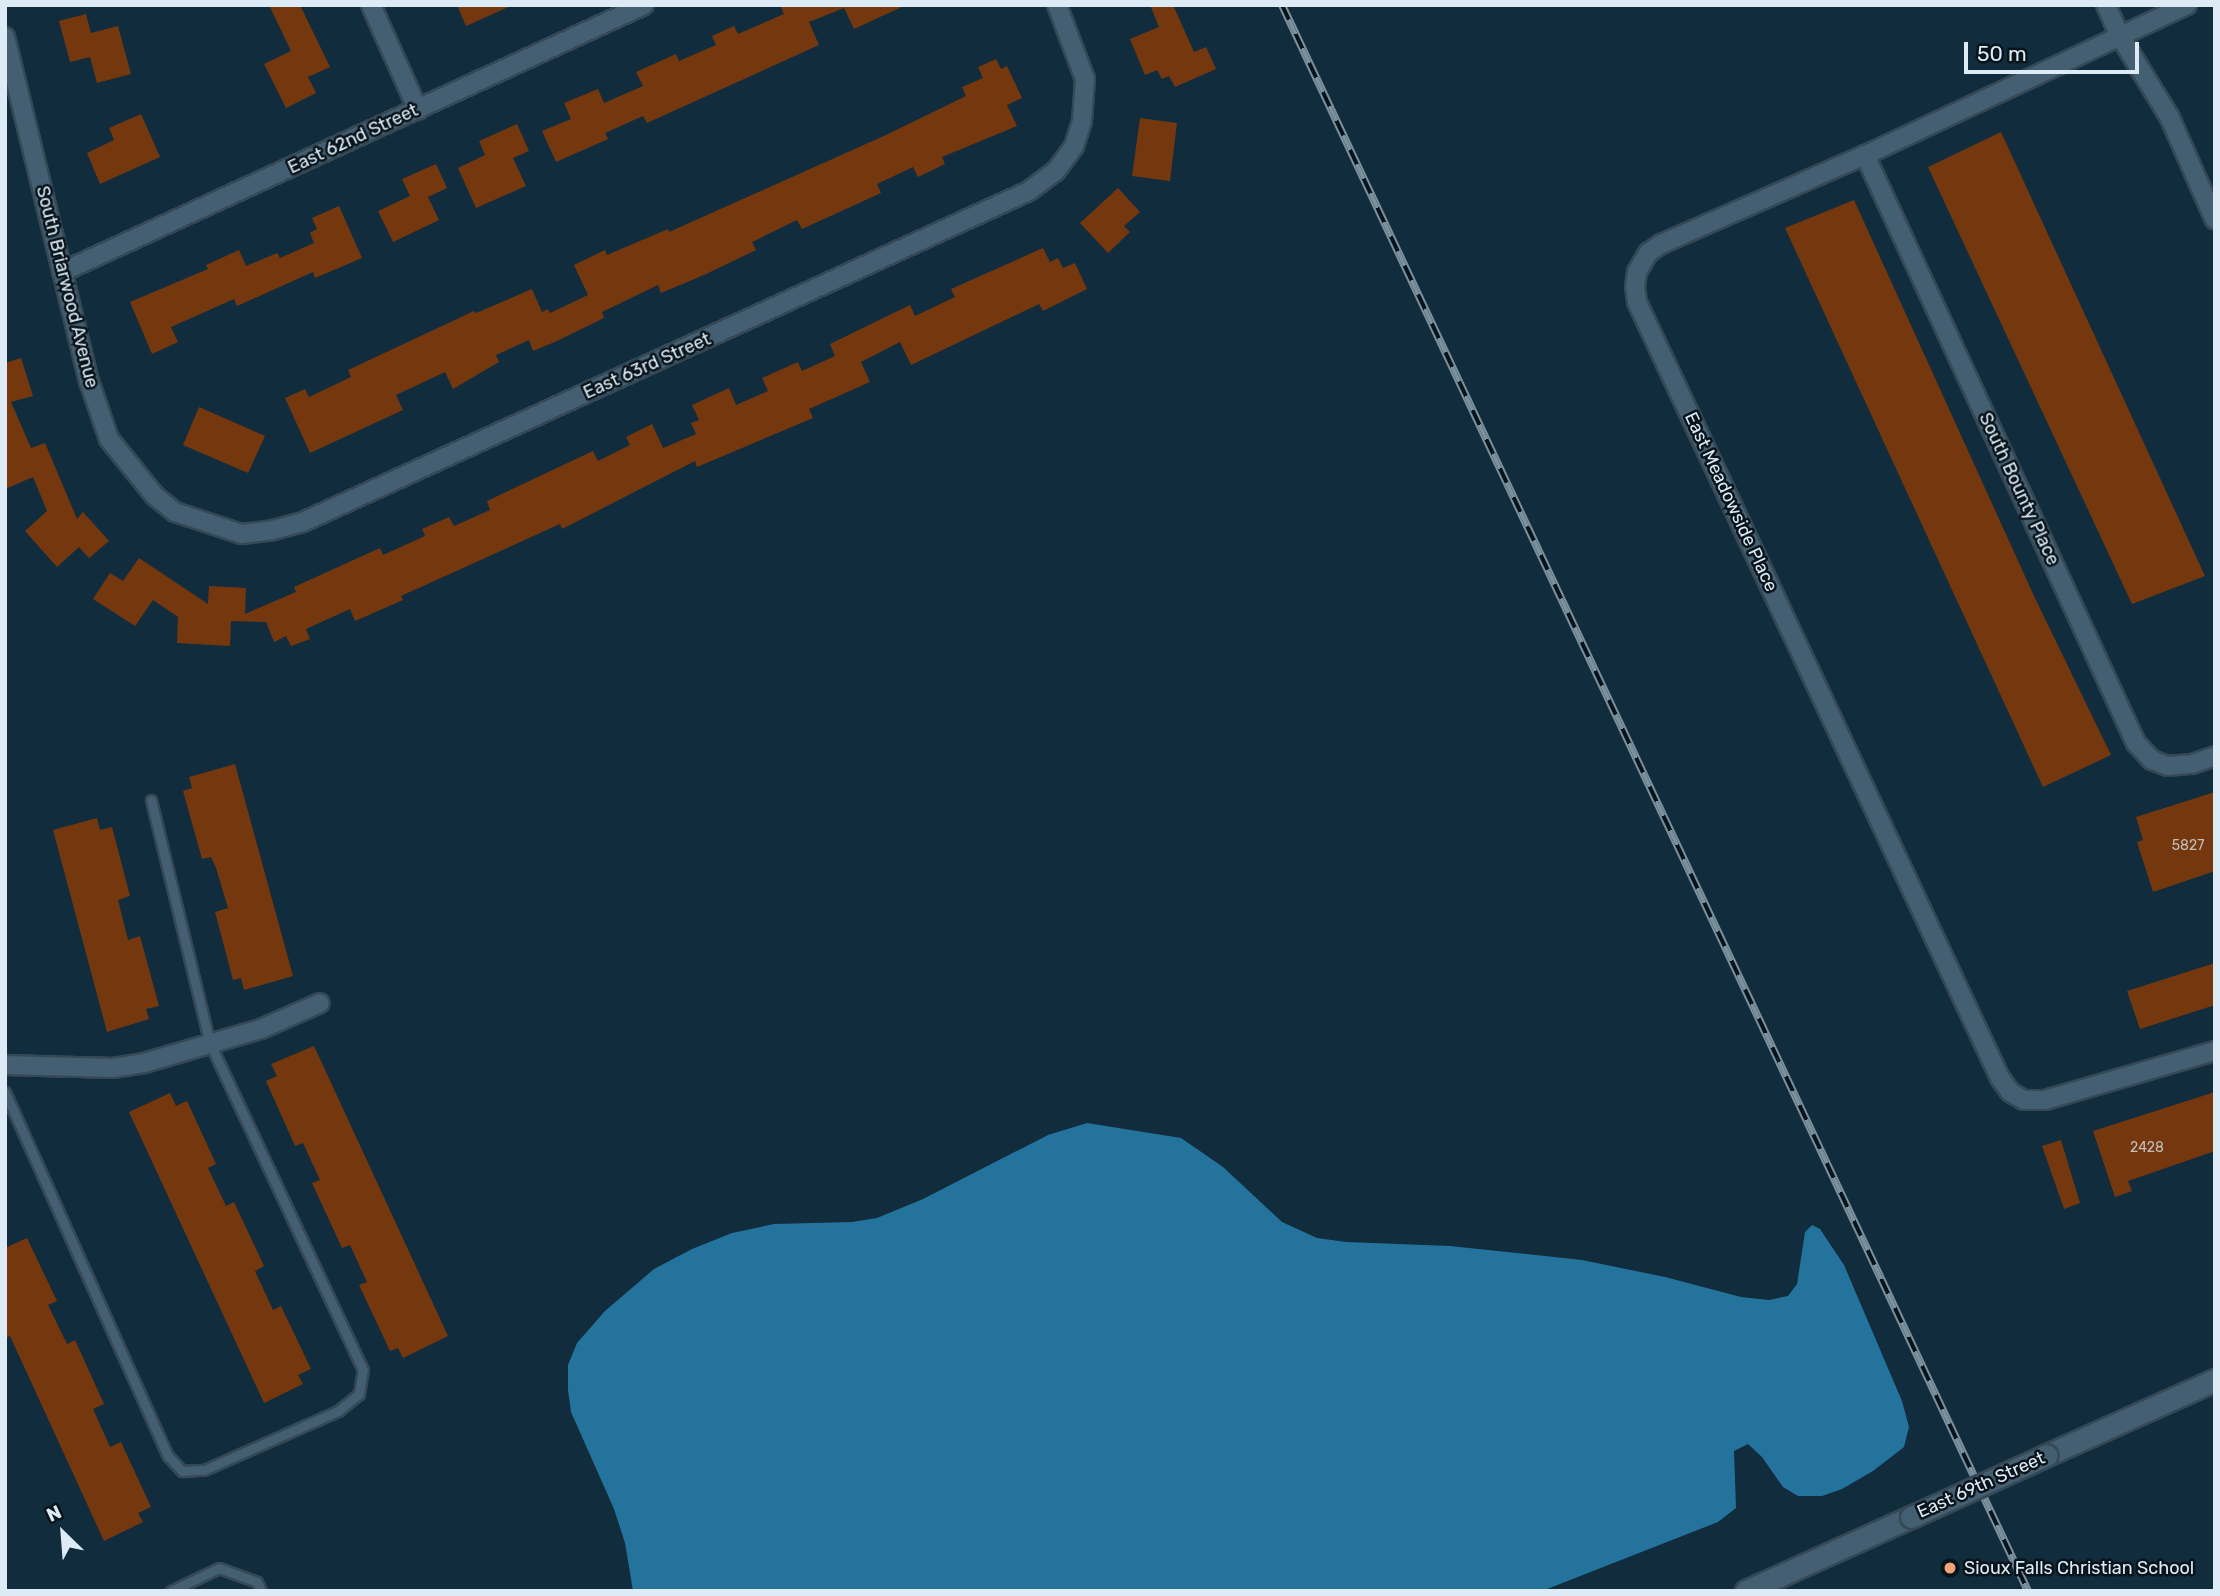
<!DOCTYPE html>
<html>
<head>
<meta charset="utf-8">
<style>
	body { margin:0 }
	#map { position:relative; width:2220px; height:1596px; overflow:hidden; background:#112c3c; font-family:Rubik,sans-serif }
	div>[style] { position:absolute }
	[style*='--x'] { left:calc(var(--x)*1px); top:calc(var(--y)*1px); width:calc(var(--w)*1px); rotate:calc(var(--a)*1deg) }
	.water>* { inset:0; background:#24739d }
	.building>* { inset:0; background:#75380e }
	.roads { filter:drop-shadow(2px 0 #354855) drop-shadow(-2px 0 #354855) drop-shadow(0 2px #354855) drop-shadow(0 -2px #354855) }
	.service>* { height:9px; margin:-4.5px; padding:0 4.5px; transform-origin:4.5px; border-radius:4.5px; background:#445f71 }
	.minor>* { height:18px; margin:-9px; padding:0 9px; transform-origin:9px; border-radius:9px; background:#445f71 }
	.secondary>* { height:21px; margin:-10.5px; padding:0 10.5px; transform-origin:10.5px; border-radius:10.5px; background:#445f71 }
	.rail>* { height:8px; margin-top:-4px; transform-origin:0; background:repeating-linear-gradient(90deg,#08131a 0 16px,#7b909d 0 32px); box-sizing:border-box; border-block:2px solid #7b909d }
	.bridges { filter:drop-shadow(2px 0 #354855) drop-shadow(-2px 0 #354855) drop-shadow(0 2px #354855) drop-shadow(0 -2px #354855) }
	.secondary-bridge>* { height:21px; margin:-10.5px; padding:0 10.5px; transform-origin:10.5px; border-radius:10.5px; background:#445f71 }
	.dots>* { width:19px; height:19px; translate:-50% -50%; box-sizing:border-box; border:4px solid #08131a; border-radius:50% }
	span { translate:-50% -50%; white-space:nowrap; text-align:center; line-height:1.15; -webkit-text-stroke:5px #08131a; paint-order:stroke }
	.number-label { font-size:14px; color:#c2bebc }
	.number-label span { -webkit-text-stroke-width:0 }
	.street-label { font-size:18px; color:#dcebf6 }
	.poi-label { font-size:18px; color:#dcebf6 }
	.left { translate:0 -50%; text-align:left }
	.frame { position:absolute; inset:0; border:7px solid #dcebf6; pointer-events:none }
	.north { position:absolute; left:28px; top:1498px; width:70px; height:70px; -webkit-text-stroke:5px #08131a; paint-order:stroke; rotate:335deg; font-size:19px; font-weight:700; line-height:28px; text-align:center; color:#dcebf6 }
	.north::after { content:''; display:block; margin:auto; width:24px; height:32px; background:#dcebf6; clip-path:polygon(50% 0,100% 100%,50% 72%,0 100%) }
	.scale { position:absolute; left:1964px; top:42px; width:175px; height:32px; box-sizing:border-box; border:4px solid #dcebf6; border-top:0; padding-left:9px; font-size:21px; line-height:24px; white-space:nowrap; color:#dcebf6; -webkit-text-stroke:5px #08131a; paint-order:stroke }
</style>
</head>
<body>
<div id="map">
	<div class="water">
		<div style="clip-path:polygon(1087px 1123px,1181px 1138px,1223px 1167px,1282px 1222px,1317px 1238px,1346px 1242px,1450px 1246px,1582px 1260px,1665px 1277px,1741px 1297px,1769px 1300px,1788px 1296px,1797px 1284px,1805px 1232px,1812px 1225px,1820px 1229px,1844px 1265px,1902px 1401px,1909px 1427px,1904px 1447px,1873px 1471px,1842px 1489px,1822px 1496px,1798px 1496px,1783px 1487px,1762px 1457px,1748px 1444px,1734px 1451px,1736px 1508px,1718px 1522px,1542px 1591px,633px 1591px,625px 1543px,614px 1509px,571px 1412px,568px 1390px,568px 1365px,577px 1343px,605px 1311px,654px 1269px,692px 1249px,732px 1233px,774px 1224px,852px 1222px,877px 1218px,923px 1199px,1048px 1135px)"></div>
	</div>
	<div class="building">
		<div style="clip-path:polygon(269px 5px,300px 5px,330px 67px,308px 77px,316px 93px,286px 108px,264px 64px,291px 51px)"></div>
		<div style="clip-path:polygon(457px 5px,513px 5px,466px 26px)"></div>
		<div style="clip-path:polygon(780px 5px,906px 5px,854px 29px,844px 8px,809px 22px,819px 45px,647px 123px,643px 116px,605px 133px,608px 139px,556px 162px,542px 131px,571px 119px,564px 103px,598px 89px,604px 103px,643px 86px,636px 72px,676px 54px,679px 61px,716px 45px,712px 36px,734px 26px,738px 34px,784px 14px)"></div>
		<div style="clip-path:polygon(1150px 5px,1173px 5px,1194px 52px,1206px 47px,1216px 69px,1175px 87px,1169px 76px,1162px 79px,1157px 70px,1145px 75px,1130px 39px,1159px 27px)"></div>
		<div style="clip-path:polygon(86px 14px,91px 33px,118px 26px,131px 74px,97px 83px,90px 57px,70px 62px,59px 21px)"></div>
		<div style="clip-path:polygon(996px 59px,1001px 69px,1007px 66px,1022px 98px,1007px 105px,1017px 126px,942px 157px,945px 164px,918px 177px,913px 167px,877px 184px,881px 193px,802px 229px,797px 220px,752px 242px,756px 250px,704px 275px,661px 293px,658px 285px,602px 312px,604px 318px,557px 341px,533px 351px,529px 340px,496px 355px,499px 362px,453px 389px,445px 372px,396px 395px,403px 410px,310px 453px,285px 398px,305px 389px,309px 397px,351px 377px,348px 370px,474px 311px,476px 313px,532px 289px,542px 312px,548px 309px,550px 313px,588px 295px,574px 265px,605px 250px,607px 255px,668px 229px,669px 232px,886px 135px,966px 96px,962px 87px,983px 78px,978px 67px)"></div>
		<div style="clip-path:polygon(141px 114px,160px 157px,100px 184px,87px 153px,114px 140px,109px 128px)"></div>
		<div style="clip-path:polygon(1140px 118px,1177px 123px,1170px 181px,1132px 176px)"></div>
		<div style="clip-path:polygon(517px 124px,529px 151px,513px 158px,526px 186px,476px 208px,458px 168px,485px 155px,479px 141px)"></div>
		<div style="clip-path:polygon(2001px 132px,2205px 576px,2132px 604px,1928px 167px)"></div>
		<div style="clip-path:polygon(436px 164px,447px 188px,428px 197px,439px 220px,393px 242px,378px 211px,410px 196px,402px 179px)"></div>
		<div style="clip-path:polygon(1118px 188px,1140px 212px,1124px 226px,1130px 232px,1108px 253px,1080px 223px)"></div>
		<div style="clip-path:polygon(1854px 200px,2034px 596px,2111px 755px,2043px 787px,1785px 228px)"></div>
		<div style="clip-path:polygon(339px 206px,362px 258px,315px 278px,313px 272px,237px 306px,234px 299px,171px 327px,178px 342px,152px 354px,130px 302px,208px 269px,206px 265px,239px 250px,246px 266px,277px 253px,280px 258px,314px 243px,310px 233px,317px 229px,312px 218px)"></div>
		<div style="clip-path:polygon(1043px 248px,1050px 262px,1058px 258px,1063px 268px,1075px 263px,1087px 289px,1043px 311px,1039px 304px,911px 365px,900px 342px,861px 362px,870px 382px,809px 409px,813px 418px,697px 467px,695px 461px,562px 529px,560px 524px,401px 596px,403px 600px,355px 621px,350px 609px,306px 629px,310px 639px,291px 646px,286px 636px,274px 642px,266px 622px,231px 621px,230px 646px,177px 643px,178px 617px,153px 600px,135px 626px,93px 599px,110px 573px,123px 581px,139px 558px,208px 604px,209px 586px,246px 588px,245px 614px,296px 592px,294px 587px,380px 548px,383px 555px,425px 536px,422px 529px,449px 517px,454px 526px,490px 510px,487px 501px,593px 451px,598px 461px,630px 445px,626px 437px,652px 424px,663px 448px,696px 434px,691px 423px,699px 420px,692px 405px,729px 388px,736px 405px,768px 391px,762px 378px,798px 362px,802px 371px,835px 356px,830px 344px,910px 305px,915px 316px,955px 297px,951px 289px)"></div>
		<div style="clip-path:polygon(21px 358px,33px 396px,11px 402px,31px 448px,45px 443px,77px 519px,83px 512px,109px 541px,89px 558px,79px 547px,57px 567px,25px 531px,47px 511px,33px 477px,5px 489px,5px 363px)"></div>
		<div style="clip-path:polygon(199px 407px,265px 436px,248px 473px,183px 445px)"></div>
		<div style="clip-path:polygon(235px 764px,293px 976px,244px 990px,241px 978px,233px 980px,215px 912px,228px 908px,216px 868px,211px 857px,202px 859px,183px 791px,192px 788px,189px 777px)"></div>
		<div style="clip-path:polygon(2215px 792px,2215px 871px,2153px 892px,2137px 842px,2143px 840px,2136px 817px)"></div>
		<div style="clip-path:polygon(97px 818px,100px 830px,112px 827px,130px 896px,118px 900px,128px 940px,140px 936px,159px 1006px,146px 1009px,149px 1019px,107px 1032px,53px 830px)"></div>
		<div style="clip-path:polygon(2215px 963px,2215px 1005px,2140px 1029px,2127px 991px)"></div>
		<div style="clip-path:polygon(314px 1046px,448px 1336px,403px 1358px,398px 1348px,390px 1351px,359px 1285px,367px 1282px,350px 1245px,342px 1248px,312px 1183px,320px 1180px,303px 1143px,295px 1146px,266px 1081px,277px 1076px,271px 1064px)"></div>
		<div style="clip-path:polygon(2215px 1092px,2215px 1151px,2128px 1181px,2132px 1191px,2115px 1197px,2093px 1131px)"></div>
		<div style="clip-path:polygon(170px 1093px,176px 1106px,187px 1101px,216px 1164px,208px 1168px,226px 1206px,234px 1202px,264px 1266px,255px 1271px,273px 1310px,281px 1306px,311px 1369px,298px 1375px,303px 1384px,264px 1403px,129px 1112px)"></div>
		<div style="clip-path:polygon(2061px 1140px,2080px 1203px,2064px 1209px,2042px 1146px)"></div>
		<div style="clip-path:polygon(27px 1238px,57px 1301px,48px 1305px,67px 1344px,75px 1340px,104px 1404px,93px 1409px,110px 1447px,121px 1442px,151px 1507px,138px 1513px,143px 1522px,104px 1541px,10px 1336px,5px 1338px,5px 1248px)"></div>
	</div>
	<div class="roads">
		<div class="service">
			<div style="--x:5;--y:1092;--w:399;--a:65.9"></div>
			<div style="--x:168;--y:1456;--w:21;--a:47"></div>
			<div style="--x:182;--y:1471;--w:22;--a:-3"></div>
			<div style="--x:204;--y:1470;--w:146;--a:-23.8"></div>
			<div style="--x:338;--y:1411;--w:27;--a:-39"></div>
			<div style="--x:359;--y:1394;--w:24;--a:-81"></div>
			<div style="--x:363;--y:1370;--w:360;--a:-115.1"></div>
			<div style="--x:210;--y:1044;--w:251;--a:-103.6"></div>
			<div style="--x:171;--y:1591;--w:53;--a:-25.6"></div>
			<div style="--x:219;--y:1568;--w:40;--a:20.2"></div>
			<div style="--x:257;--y:1582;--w:10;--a:66"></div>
		</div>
		<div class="minor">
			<div style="--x:371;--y:5;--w:115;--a:65.9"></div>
			<div style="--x:2106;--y:5;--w:34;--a:66"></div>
			<div style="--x:2120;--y:36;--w:96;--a:58.6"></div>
			<div style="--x:2170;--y:118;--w:111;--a:66.2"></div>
			<div style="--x:2187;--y:5;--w:355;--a:155"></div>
			<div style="--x:1865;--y:155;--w:223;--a:156.4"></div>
			<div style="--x:1661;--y:244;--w:16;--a:145"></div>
			<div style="--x:1648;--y:253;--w:22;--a:120"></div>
			<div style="--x:1637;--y:272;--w:15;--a:98"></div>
			<div style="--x:1635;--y:287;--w:15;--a:82"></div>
			<div style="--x:1637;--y:302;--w:857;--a:64.93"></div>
			<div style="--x:2000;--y:1078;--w:17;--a:54"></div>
			<div style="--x:2010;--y:1092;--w:16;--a:30"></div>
			<div style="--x:2024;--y:1100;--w:21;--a:0"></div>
			<div style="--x:2045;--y:1100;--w:177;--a:-16.1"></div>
			<div style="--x:5;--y:37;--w:354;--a:76.3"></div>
			<div style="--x:89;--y:381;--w:61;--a:71"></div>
			<div style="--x:109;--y:439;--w:73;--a:51.1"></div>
			<div style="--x:155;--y:496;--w:26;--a:39"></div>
			<div style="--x:175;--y:512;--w:71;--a:18.2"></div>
			<div style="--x:242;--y:534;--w:31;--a:-7"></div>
			<div style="--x:273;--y:530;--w:31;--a:-15"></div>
			<div style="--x:303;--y:522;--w:798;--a:-24.51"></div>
			<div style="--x:1029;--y:191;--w:34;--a:-37"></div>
			<div style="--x:1056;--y:171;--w:31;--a:-54"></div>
			<div style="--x:1074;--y:146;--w:26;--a:-72"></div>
			<div style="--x:1082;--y:121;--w:42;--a:-85.9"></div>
			<div style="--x:1085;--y:79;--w:79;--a:-110.7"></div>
			<div style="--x:1865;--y:155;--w:647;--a:65.26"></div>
			<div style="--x:2136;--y:743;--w:23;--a:47"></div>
			<div style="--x:2152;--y:760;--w:17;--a:21"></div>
			<div style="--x:2168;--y:766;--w:24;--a:-5"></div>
			<div style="--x:2192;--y:764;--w:24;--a:-19"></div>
			<div style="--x:62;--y:272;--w:640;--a:-24.64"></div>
			<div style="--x:5;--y:1065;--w:108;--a:1.6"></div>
			<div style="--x:113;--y:1068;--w:31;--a:-9"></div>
			<div style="--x:144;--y:1063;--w:122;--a:-16.2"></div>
			<div style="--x:261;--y:1029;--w:64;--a:-23.8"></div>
		</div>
		<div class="secondary">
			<div style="--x:2047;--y:1455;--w:184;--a:-24.1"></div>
			<div style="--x:1746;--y:1591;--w:181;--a:-24.2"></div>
		</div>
	</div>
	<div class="rail">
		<div style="--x:1282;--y:5;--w:1753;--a:64.81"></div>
	</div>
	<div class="bridges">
		<div class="secondary-bridge">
			<div style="--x:1911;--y:1517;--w:149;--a:-24.5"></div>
		</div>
	</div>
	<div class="dots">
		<div style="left:1950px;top:1568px;background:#efa377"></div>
	</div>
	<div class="number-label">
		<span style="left:2188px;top:846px">5827</span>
		<span style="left:2147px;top:1148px">2428</span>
	</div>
	<div class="street-label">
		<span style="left:353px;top:139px;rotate:-25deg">East 62nd Street</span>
		<span style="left:67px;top:287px;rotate:76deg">South Briarwood Avenue</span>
		<span style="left:647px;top:366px;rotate:-24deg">East 63rd Street</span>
		<span style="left:2019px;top:489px;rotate:65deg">South Bounty Place</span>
		<span style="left:1731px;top:502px;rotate:65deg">East Meadowside Place</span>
		<span style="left:1981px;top:1485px;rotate:-24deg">East 69th Street</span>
	</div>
	<div class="poi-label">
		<span class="left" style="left:1964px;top:1568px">Sioux Falls Christian School</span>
	</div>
	<div class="frame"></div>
	<div class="north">N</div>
	<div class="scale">50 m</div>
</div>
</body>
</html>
